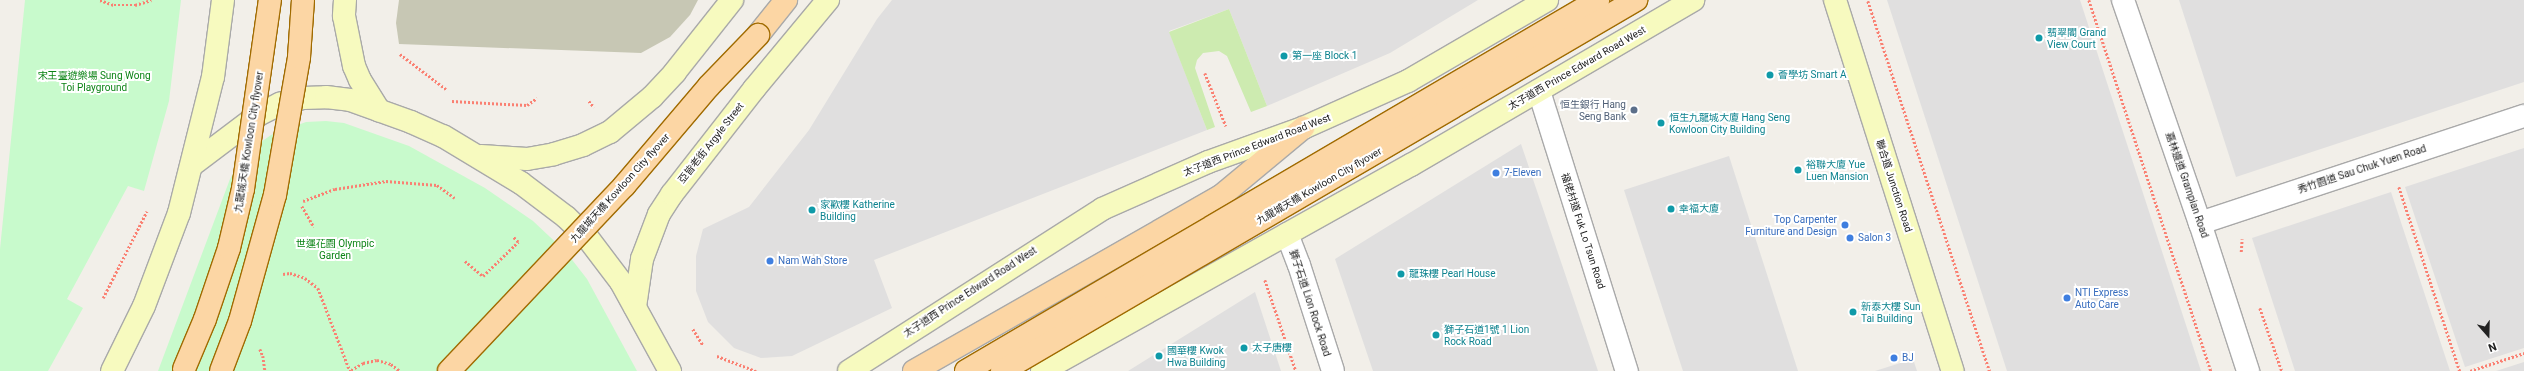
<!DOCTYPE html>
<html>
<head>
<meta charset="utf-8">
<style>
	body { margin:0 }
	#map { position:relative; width:2524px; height:371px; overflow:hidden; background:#f2efe9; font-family:Roboto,"Noto Sans TC",sans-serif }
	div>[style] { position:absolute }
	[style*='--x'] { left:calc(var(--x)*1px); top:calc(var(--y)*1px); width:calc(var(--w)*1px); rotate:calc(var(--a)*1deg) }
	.residential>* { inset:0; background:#e0dfdf }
	.construction>* { inset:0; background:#c7c7b4 }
	.grass>* { inset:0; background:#cdebb0 }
	.park>* { inset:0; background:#c8facc }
	.path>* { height:2.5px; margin-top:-1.25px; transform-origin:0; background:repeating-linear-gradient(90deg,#fa8072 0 2px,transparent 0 4px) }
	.roads { filter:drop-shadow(1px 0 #a9a9a9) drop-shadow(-1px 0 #a9a9a9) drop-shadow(0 1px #a9a9a9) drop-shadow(0 -1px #a9a9a9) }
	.minor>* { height:22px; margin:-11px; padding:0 11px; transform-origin:11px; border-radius:11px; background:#fff }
	.tertiary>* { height:22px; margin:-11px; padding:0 11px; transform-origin:11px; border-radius:11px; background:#fff }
	.secondary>* { height:22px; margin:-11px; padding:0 11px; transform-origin:11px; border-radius:11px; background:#f7fabf }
	.primary>* { height:22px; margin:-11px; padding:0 11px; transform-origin:11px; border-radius:11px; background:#fcd6a4 }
	.bridges { filter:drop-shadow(1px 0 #a06b00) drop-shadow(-1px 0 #a06b00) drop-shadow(0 1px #a06b00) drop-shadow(0 -1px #a06b00) }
	.primary-bridge>* { height:22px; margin:-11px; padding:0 11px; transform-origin:11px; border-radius:11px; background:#fcd6a4 }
	.dots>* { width:11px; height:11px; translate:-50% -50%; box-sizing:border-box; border:2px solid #fff; border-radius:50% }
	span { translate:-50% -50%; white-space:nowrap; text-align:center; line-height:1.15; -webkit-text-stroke:4px #fff; paint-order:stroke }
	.culture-label { font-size:10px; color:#0d838f }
	.left { translate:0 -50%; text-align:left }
	.street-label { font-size:10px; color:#222 }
	.park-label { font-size:10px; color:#0c8416 }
	.service-label { font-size:10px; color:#4e5e75 }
	.right { translate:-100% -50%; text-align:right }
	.shop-label { font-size:10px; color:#366cbe }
	.north { position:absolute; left:2468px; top:315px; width:40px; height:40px; -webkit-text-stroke:3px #fff; paint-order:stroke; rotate:160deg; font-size:11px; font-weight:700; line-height:16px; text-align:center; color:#222 }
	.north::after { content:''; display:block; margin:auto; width:14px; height:18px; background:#222; clip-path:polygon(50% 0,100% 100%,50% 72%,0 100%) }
</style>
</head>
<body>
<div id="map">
	<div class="residential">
		<div style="clip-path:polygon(892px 0,1478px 0,1390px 53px,1267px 106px,1229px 9px,1169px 31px,1207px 130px,874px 260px,892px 308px,792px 356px,761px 358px,734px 348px,708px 322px,696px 291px,696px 256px,703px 229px,749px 207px,809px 130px,877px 19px)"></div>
		<div style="clip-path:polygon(1887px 0,2080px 0,2201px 371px,2007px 371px)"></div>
		<div style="clip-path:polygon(2179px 0,2524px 0,2524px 82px,2236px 177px)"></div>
		<div style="clip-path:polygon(1521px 144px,1598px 371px,1373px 371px,1335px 259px)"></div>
		<div style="clip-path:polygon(2524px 148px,2524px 348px,2465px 367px,2405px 187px)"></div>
		<div style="clip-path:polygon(1729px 156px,1798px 371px,1683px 371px,1624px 190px)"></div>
		<div style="clip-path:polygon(2391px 192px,2450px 371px,2295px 371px,2252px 238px)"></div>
		<div style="clip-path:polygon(1255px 292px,1281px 371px,1128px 371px)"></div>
		<div style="clip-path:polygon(1913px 359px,1917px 371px,1875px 371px)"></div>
		<div style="clip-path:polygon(2524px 362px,2524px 371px,2496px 371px)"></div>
	</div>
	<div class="construction">
		<div style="clip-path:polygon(399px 0,698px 0,690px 15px,670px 37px,641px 53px,399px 44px,396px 23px)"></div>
	</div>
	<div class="grass">
		<div style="clip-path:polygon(1229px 9px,1267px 106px,1251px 112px,1227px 56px,1219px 51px,1203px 53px,1197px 60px,1195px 68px,1215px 127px,1207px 130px,1169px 32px)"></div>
	</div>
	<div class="park">
		<div style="clip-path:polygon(25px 0,181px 0,169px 101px,144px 191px,128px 186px,67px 299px,83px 308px,48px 371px,0 371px,0 249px)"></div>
		<div style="clip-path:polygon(326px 121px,344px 123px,409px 146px,485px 188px,533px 221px,566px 252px,587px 279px,637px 371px,158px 371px,230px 179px,240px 162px,254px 147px,271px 135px,306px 122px)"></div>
	</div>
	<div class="path">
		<div style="--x:100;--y:0;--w:15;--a:20"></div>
		<div style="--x:114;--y:5;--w:21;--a:0"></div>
		<div style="--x:135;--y:5;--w:17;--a:-17"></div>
		<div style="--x:2089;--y:0;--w:391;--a:71.8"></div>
		<div style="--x:1868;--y:1;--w:390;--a:71.8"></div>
		<div style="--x:400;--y:54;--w:58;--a:37.3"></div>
		<div style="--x:1205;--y:73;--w:57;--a:68.4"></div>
		<div style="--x:452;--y:101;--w:75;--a:3.1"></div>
		<div style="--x:527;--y:105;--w:12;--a:-35"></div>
		<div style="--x:589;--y:101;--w:8;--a:50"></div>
		<div style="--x:2399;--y:187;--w:194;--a:71.7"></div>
		<div style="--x:303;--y:201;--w:34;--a:-21"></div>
		<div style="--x:335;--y:189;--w:52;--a:-8.9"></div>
		<div style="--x:386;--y:181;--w:51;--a:4.5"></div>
		<div style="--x:437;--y:185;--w:22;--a:36"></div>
		<div style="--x:302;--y:206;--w:24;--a:60"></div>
		<div style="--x:2241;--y:252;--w:13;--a:-86"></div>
		<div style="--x:465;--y:261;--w:23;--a:40"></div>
		<div style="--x:483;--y:276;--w:49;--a:-44.2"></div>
		<div style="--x:518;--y:242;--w:8;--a:-135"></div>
		<div style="--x:283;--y:274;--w:7;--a:-8"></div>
		<div style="--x:290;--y:273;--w:16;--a:18"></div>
		<div style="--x:305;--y:278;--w:16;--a:38"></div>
		<div style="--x:318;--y:288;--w:89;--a:68.9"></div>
		<div style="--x:1265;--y:280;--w:96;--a:71.2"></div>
		<div style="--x:103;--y:298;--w:97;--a:-63.2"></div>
		<div style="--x:2260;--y:308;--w:67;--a:70.8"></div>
		<div style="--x:693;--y:329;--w:19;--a:58"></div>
		<div style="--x:260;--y:349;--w:8;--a:67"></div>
		<div style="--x:263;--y:356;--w:15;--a:82"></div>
		<div style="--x:717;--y:356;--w:42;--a:21"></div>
		<div style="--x:351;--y:370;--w:14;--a:-30"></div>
		<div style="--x:363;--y:363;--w:14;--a:-12"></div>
		<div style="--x:377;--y:360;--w:15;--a:16"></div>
		<div style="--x:391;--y:364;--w:11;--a:38"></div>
		<div style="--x:2470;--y:371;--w:57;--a:-18.4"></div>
	</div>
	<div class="roads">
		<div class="minor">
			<div style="--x:1539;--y:91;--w:294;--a:72.6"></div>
			<div style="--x:2200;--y:223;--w:341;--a:-18.3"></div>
			<div style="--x:1287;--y:234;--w:33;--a:69"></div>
			<div style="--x:1299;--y:265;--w:111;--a:72.2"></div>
		</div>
		<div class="tertiary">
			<div style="--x:2123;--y:0;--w:236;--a:71"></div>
			<div style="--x:2200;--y:223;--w:156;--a:72"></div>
		</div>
		<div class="secondary">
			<div style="--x:345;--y:0;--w:16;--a:94"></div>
			<div style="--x:344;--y:16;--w:51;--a:78.7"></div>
			<div style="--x:354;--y:66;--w:15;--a:67"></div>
			<div style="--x:360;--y:80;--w:36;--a:58"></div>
			<div style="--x:1835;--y:0;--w:389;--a:72.4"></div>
			<div style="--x:481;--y:156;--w:46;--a:3.7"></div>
			<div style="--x:527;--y:159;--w:27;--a:-10"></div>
			<div style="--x:554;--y:154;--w:30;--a:-17"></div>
			<div style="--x:583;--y:145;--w:30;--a:-26"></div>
			<div style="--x:610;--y:132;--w:55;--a:-39.8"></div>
			<div style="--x:652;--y:97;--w:34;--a:-47"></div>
			<div style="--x:675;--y:72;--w:92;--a:-51.6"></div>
			<div style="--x:192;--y:165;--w:83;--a:-37.1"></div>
			<div style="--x:258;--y:115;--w:25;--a:-27"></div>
			<div style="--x:280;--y:104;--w:24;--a:-15"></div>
			<div style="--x:303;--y:98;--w:23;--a:-2"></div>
			<div style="--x:326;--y:97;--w:24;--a:7"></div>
			<div style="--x:350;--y:100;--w:65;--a:19.8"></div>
			<div style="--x:411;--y:122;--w:35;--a:24"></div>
			<div style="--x:443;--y:136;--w:91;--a:31.1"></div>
			<div style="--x:521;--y:183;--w:56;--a:37.1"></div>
			<div style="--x:566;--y:217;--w:29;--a:44"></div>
			<div style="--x:587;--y:237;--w:56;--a:52.9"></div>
			<div style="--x:621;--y:282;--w:102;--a:61.2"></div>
			<div style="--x:635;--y:307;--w:49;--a:-81.7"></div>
			<div style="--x:642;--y:259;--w:48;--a:-69.3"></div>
			<div style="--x:659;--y:214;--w:24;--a:-57"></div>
			<div style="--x:672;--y:194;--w:133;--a:-52"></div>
			<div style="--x:754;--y:89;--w:116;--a:-50.3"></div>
			<div style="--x:112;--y:371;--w:72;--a:-63.8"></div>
			<div style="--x:144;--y:306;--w:99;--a:-69.4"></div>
			<div style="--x:179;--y:213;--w:140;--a:-76"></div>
			<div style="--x:213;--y:77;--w:78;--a:-82.6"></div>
			<div style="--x:849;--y:371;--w:300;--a:-32.6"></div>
			<div style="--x:1102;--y:209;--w:116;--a:-23.9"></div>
			<div style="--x:1208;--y:162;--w:101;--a:-19.7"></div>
			<div style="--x:1303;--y:128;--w:115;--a:-24.1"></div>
			<div style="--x:1408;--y:81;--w:161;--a:-30.2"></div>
			<div style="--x:1042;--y:371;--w:423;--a:-29.2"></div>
			<div style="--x:1411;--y:165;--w:327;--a:-30.3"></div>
		</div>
		<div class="primary">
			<div style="--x:758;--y:35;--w:45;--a:-51.3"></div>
			<div style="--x:914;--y:371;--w:353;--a:-29.7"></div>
			<div style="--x:1221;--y:196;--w:107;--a:-39.7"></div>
		</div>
	</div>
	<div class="bridges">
		<div class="primary-bridge">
			<div style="--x:184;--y:369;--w:54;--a:-67.2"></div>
			<div style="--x:205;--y:319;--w:75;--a:-71.3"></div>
			<div style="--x:229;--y:248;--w:61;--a:-76.7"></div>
			<div style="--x:243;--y:189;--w:191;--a:-81.9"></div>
			<div style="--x:221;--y:371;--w:53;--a:-69.2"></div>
			<div style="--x:240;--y:321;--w:131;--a:-74.5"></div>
			<div style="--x:275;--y:195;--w:140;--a:-80.1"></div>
			<div style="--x:299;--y:57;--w:57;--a:-86"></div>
			<div style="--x:449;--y:371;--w:255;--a:-46.6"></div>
			<div style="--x:624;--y:186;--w:131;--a:-49.6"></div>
			<div style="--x:709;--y:86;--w:71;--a:-46.1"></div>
			<div style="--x:966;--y:371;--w:733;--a:-30.41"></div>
			<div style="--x:1002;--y:371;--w:735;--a:-30.34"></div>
		</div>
	</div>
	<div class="dots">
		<div style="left:2039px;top:38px;background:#0f9aa8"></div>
		<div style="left:1284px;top:56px;background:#0f9aa8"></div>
		<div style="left:1770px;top:75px;background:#0f9aa8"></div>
		<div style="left:1634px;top:110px;background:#5c6f8a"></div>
		<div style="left:1661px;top:123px;background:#0f9aa8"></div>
		<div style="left:1798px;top:170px;background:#0f9aa8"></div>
		<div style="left:1496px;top:173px;background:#3f7fe0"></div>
		<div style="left:1671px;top:209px;background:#0f9aa8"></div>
		<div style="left:812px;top:210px;background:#0f9aa8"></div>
		<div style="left:1845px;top:225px;background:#3f7fe0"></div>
		<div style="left:1850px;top:238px;background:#3f7fe0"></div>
		<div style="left:770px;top:261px;background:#3f7fe0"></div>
		<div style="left:1401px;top:274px;background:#0f9aa8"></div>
		<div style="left:2067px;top:298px;background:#3f7fe0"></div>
		<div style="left:1853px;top:312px;background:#0f9aa8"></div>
		<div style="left:1436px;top:335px;background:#0f9aa8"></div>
		<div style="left:1244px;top:348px;background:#0f9aa8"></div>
		<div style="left:1159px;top:356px;background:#0f9aa8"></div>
		<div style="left:1894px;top:358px;background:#3f7fe0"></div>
	</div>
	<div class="culture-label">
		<span class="left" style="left:2047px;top:38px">翡翠閣 Grand<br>View Court</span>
		<span class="left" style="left:1292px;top:56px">第一座 Block 1</span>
		<span class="left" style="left:1778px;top:75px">薈學坊 Smart A</span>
		<span class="left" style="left:1669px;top:123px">恒生九龍城大廈 Hang Seng<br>Kowloon City Building</span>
		<span class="left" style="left:1806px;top:170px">裕聯大廈 Yue<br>Luen Mansion</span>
		<span class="left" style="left:820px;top:210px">家歡樓 Katherine<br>Building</span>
		<span class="left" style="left:1679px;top:209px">幸福大廈</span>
		<span class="left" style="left:1409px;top:274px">龍珠樓 Pearl House</span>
		<span class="left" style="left:1861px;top:312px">新泰大樓 Sun<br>Tai Building</span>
		<span class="left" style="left:1444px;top:335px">獅子石道1號 1 Lion<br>Rock Road</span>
		<span class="left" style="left:1252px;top:348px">太子唐樓</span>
		<span class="left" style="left:1167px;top:356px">國華樓 Kwok<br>Hwa Building</span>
	</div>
	<div class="street-label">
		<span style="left:1577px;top:68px;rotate:-30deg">太子道西 Prince Edward Road West</span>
		<span style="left:249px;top:142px;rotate:-81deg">九龍城天橋 Kowloon City flyover</span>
		<span style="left:711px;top:143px;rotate:-52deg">亞皆老街 Argyle Street</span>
		<span style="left:1257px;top:145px;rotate:-21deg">太子道西 Prince Edward Road West</span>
		<span style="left:2362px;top:169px;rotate:-18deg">秀竹園道 Sau Chuk Yuen Road</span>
		<span style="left:2187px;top:185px;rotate:71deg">嘉林邊道 Grampian Road</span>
		<span style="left:1319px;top:186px;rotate:-30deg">九龍城天橋 Kowloon City flyover</span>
		<span style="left:1894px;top:186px;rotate:72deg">聯合道 Junction Road</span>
		<span style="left:620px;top:188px;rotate:-48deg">九龍城天橋 Kowloon City flyover</span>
		<span style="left:1583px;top:231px;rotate:72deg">福佬村道 Fuk Lo Tsun Road</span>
		<span style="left:970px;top:292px;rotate:-33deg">太子道西 Prince Edward Road West</span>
		<span style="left:1310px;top:303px;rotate:72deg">獅子石道 Lion Rock Road</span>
	</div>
	<div class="park-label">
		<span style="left:94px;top:81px">宋王臺遊樂場 Sung Wong<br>Toi Playground</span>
		<span style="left:335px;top:249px">世運花園 Olympic<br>Garden</span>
	</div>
	<div class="service-label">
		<span class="right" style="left:1626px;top:110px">恒生銀行 Hang<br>Seng Bank</span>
	</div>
	<div class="shop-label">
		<span class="left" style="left:1504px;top:173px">7-Eleven</span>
		<span class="right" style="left:1837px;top:225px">Top Carpenter<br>Furniture and Design</span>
		<span class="left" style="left:1858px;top:238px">Salon 3</span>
		<span class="left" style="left:778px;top:261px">Nam Wah Store</span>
		<span class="left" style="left:2075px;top:298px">NTI Express<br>Auto Care</span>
		<span class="left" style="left:1902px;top:358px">BJ</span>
	</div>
	<div class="north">N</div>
</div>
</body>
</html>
